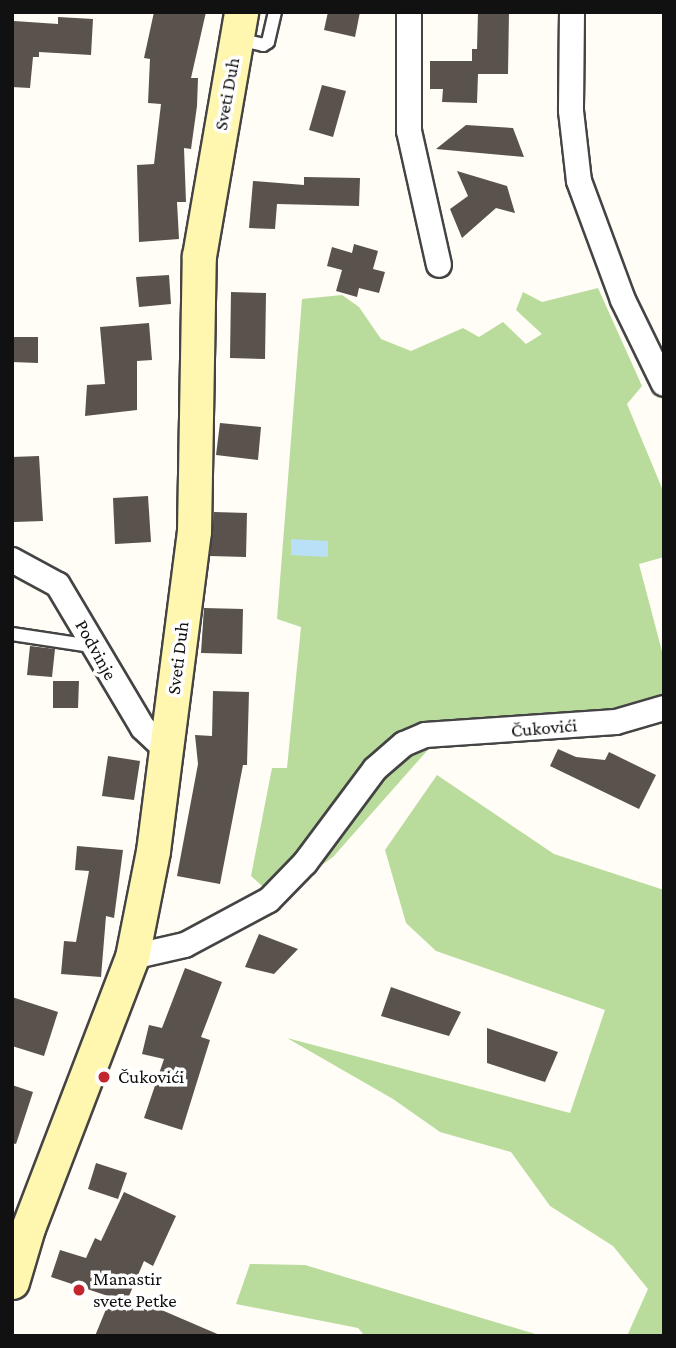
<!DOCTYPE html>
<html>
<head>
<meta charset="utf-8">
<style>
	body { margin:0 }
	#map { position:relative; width:676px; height:1348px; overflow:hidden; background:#fffdf5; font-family:"Crimson Pro",serif }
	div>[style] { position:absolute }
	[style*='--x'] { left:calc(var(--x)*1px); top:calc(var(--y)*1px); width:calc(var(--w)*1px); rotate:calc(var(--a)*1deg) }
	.forest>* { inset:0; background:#b9dc9c }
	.water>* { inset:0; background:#b9e0f7 }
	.building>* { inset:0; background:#5a524d }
	.roads { filter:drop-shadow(2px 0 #444) drop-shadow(-2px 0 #444) drop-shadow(0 2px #444) drop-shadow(0 -2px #444) }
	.lane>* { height:12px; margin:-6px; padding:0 6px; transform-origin:6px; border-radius:6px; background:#fff }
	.street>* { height:24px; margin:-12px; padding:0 12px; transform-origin:12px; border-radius:12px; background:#fff }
	.secondary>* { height:33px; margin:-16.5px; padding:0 16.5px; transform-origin:16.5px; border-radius:16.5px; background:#fff6b0 }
	.dots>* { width:19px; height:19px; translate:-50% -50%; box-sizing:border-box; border:4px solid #fff; border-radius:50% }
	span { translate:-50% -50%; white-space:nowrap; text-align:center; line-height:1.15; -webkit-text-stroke:7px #fff; paint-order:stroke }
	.street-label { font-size:19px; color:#111 }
	.poi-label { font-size:19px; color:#111 }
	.left { translate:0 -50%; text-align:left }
	.frame { position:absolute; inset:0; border:14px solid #111; pointer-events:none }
</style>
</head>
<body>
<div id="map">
	<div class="forest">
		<div style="clip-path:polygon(598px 288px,642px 386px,627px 404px,664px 493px,664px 557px,639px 564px,664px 659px,664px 695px,554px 725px,449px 726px,333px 857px,276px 898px,251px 876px,272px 768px,287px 768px,301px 627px,277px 619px,302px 299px,342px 295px,359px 307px,381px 339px,411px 351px,463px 328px,479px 337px,503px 322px,526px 344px,542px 334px,516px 310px,523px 292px,542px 302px)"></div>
		<div style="clip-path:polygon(437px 775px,554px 854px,664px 890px,664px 1336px,627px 1336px,648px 1289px,613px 1246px,550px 1206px,511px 1152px,440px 1132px,393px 1099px,287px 1038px,570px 1113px,605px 1010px,436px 951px,406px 923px,385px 850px)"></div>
		<div style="clip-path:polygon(250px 1264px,305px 1265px,542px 1336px,365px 1336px,358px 1328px,236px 1304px)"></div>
	</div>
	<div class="water">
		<div style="clip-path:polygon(291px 539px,328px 541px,328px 557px,291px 555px)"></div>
	</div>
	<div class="building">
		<div style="clip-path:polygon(154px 12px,206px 12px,191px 78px,198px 78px,197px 106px,191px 149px,184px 148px,186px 202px,177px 202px,179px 239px,139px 242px,137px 165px,154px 164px,161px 104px,148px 103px,150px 59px,144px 58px)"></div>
		<div style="clip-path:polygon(328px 12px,360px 12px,355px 37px,324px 30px)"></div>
		<div style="clip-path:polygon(478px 12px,509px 12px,508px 74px,478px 74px,477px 103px,442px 102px,443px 89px,430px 89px,430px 61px,472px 61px,472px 49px,477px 49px)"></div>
		<div style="clip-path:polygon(58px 17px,93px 19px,91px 55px,39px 52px,39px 57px,33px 57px,30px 88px,12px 87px,14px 21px,58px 24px)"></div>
		<div style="clip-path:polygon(322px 85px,346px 91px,333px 137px,309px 130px)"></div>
		<div style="clip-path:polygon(466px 125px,513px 128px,524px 157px,436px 149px)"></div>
		<div style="clip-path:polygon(457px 171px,507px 186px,515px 213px,496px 208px,462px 238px,450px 209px,468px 196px)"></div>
		<div style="clip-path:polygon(304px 177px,360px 178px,359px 206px,277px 204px,275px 229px,249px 228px,253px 181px,304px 185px)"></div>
		<div style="clip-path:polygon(354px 244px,378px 251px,373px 269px,385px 272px,379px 293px,359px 288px,357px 297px,336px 291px,342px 270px,327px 266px,332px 247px,352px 253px)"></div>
		<div style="clip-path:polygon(169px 275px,171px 304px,139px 307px,136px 277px)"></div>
		<div style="clip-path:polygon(231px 292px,266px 293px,265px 359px,230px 358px)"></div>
		<div style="clip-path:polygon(149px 323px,152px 360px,137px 361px,137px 410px,85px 416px,87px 385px,105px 384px,100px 327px)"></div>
		<div style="clip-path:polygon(12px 337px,38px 337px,38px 363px,12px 362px)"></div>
		<div style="clip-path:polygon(220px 423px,261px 427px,258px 460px,216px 455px)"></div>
		<div style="clip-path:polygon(39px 456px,43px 521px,14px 522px,12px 457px)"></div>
		<div style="clip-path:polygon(148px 496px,151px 542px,115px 544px,113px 498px)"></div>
		<div style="clip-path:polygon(214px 512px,247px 513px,246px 557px,210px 556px)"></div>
		<div style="clip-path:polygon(204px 608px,243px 609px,242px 654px,201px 653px)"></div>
		<div style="clip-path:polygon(30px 646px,55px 649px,52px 677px,27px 675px)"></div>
		<div style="clip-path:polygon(53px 681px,79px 681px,78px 708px,53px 708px)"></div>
		<div style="clip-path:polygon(213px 691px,249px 692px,247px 765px,243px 765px,220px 884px,177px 876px,198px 764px,195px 735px,212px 736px)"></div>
		<div style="clip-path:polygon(558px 749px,576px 757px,605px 760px,609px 752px,656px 775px,639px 809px,550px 766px)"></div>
		<div style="clip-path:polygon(108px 756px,140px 761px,134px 800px,102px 796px)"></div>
		<div style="clip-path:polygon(77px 846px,123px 850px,114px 918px,106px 916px,101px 977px,61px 974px,64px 941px,76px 942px,89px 871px,75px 870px)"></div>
		<div style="clip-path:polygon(259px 934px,298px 949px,274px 974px,245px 967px)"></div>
		<div style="clip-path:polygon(185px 968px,222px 982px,201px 1037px,210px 1040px,182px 1130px,144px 1118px,164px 1059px,142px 1054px,149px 1025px,162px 1028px)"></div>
		<div style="clip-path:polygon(391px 987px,461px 1012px,449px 1036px,381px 1016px)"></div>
		<div style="clip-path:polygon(12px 997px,58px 1012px,44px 1056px,12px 1046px)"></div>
		<div style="clip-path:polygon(487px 1028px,558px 1052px,545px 1082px,487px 1063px)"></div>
		<div style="clip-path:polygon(12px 1085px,33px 1092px,16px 1144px,12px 1143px)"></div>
		<div style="clip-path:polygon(96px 1163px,127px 1173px,118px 1199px,88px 1189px)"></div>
		<div style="clip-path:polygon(124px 1192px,176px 1216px,153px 1266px,144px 1261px,129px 1296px,222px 1336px,95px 1336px,111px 1297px,51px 1277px,60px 1250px,86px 1258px,95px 1238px,101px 1241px)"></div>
	</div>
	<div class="roads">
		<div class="lane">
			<div style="--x:238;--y:39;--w:26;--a:13"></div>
			<div style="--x:263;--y:45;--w:6;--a:-31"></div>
			<div style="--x:268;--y:42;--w:31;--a:-77"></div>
			<div style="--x:12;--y:634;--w:80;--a:8.6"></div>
		</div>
		<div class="street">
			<div style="--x:409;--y:12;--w:119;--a:90"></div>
			<div style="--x:409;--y:131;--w:137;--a:77.4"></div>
			<div style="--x:572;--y:12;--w:99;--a:90.6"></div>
			<div style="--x:571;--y:111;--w:70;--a:83.5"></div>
			<div style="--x:579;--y:181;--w:127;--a:69.7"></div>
			<div style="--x:623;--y:300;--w:93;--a:64"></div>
			<div style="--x:12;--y:560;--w:52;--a:28.5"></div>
			<div style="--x:58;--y:585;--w:166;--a:59.3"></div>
			<div style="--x:143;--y:728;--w:35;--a:43"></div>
			<div style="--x:132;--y:957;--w:54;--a:-12.8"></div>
			<div style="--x:185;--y:945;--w:95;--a:-28.2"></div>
			<div style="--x:269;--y:900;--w:52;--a:-45.8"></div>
			<div style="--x:305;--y:863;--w:117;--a:-53.3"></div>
			<div style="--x:375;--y:769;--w:38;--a:-41"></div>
			<div style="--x:404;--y:744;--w:23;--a:-23"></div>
			<div style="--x:425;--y:735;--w:191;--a:-3.9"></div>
			<div style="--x:616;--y:722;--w:50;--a:-16.3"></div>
		</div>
		<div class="secondary">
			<div style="--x:12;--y:1282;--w:56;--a:-73.5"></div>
			<div style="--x:28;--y:1228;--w:290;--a:-69"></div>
			<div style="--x:132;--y:957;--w:108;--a:-78.8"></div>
			<div style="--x:153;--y:851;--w:323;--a:-82.7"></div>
			<div style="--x:194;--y:531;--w:275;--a:-89"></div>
			<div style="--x:199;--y:256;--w:248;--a:-80.2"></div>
		</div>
	</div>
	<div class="dots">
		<div style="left:104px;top:1077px;background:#c4262e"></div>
		<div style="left:79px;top:1290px;background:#c4262e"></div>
	</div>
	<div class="street-label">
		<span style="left:227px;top:94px;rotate:-80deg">Sveti Duh</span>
		<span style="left:96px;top:650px;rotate:61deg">Podvinje</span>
		<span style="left:178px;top:658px;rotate:-83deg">Sveti Duh</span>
		<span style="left:544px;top:728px;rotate:-5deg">Čukovići</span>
	</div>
	<div class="poi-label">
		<span class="left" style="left:118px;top:1077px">Čukovići</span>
		<span class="left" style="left:93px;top:1290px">Manastir<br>svete Petke</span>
	</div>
	<div class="frame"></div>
</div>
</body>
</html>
